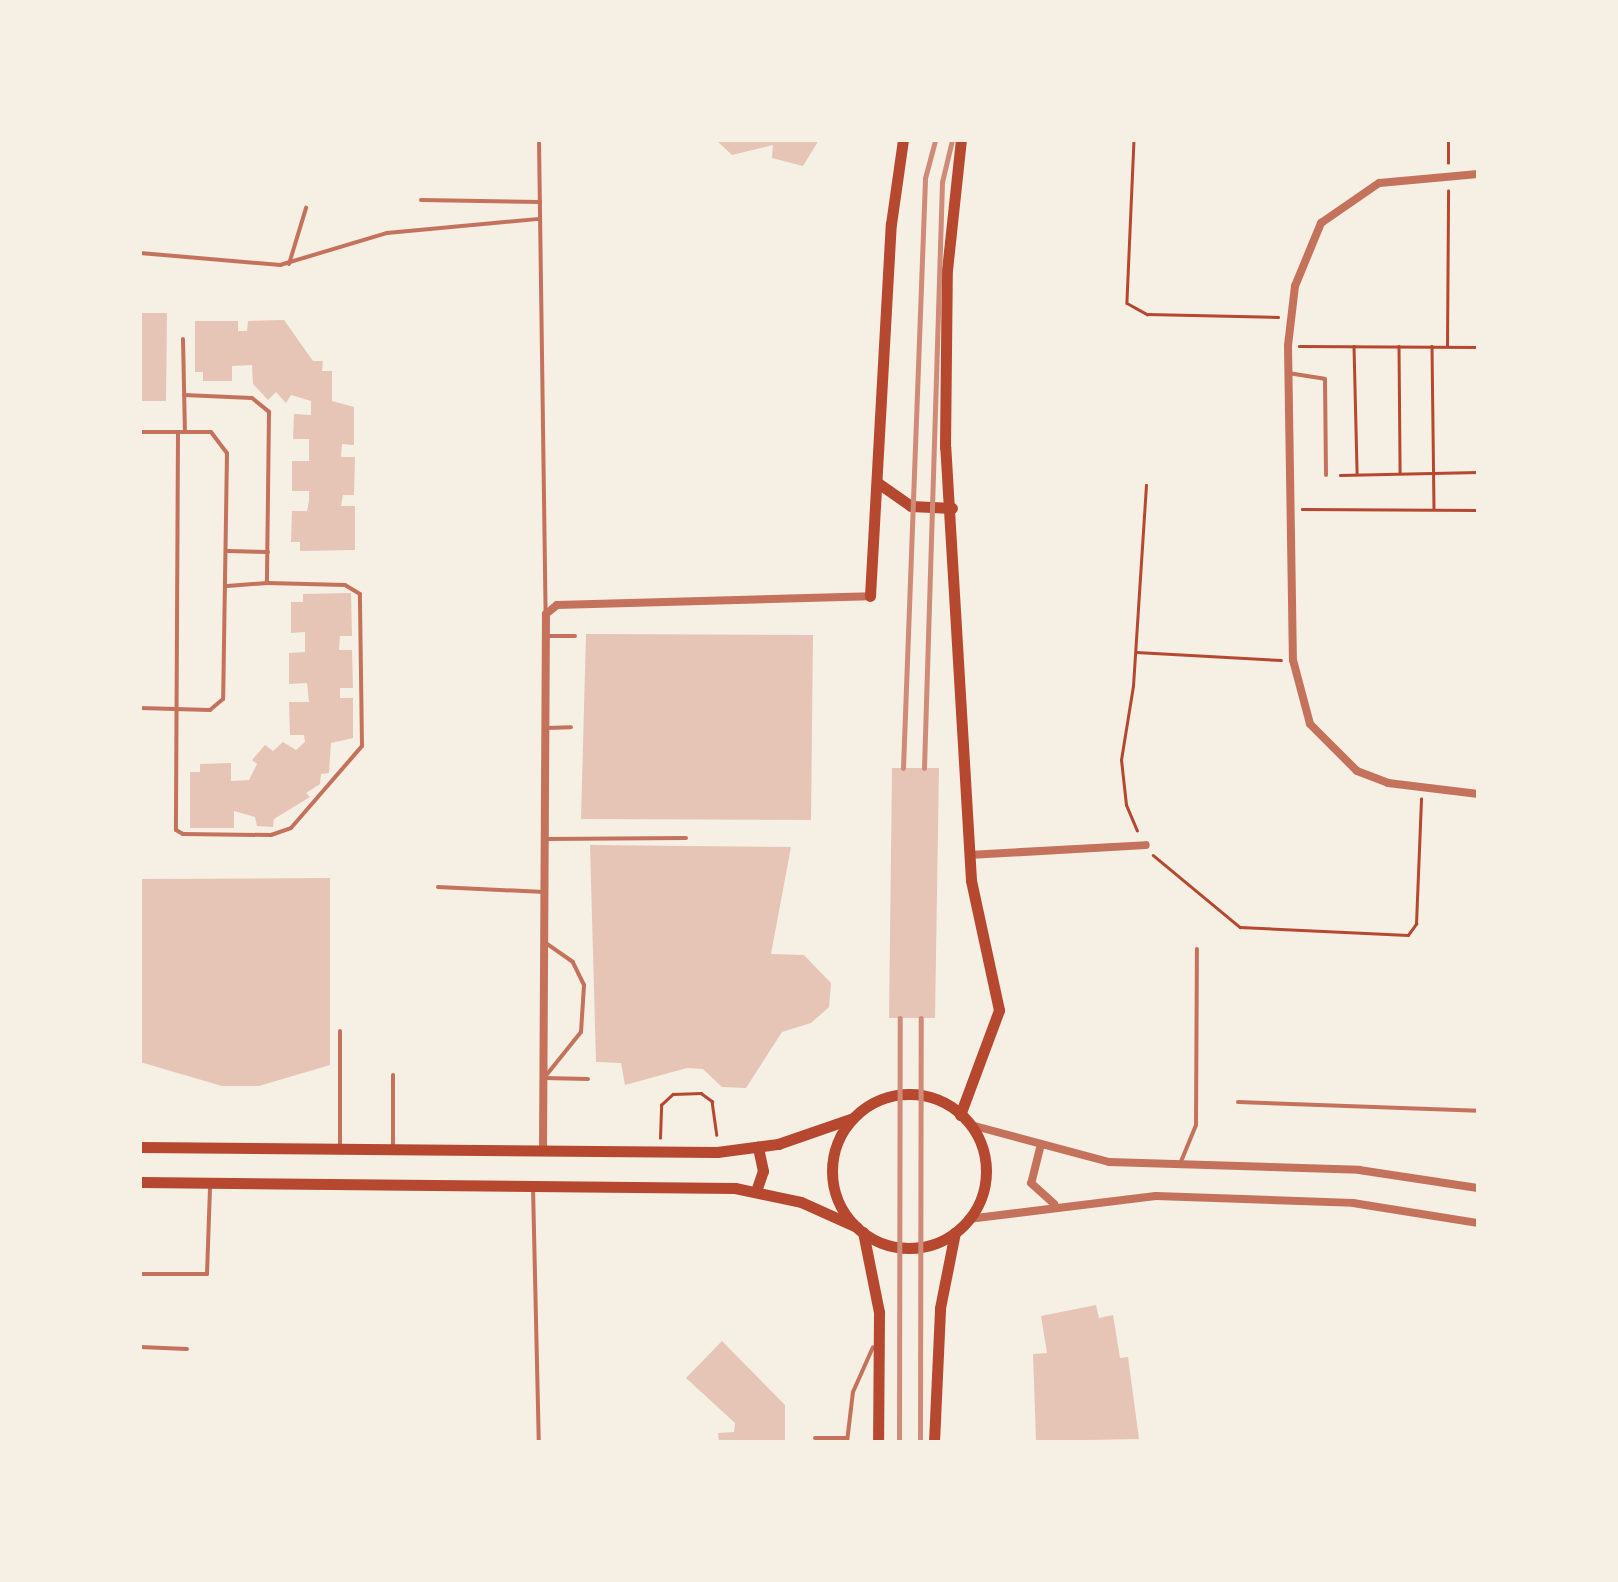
<!DOCTYPE html>
<html>
<head>
<meta charset="utf-8">
<style>
	body { margin:0 }
	#map { position:relative; width:1618px; height:1582px; overflow:hidden; background:#f6efe4; font-family:"Roboto Condensed",sans-serif }
	div>[style] { position:absolute }
	[style*='--x'] { left:calc(var(--x)*1px); top:calc(var(--y)*1px); width:calc(var(--w)*1px); rotate:calc(var(--a)*1deg) }
	.building>* { inset:0; background:#e6c5b7 }
	.path>* { height:2.5px; margin:-1.25px; padding:0 1.25px; transform-origin:1.25px; border-radius:1.25px; background:#b5482f }
	.service>* { height:4px; margin:-2px; padding:0 2px; transform-origin:2px; border-radius:2px; background:#c5725c }
	.minor>* { height:8px; margin:-4px; padding:0 4px; transform-origin:4px; border-radius:4px; background:#c5725c }
	.secondary>* { height:11px; margin:-5.5px; padding:0 5.5px; transform-origin:5.5px; border-radius:5.5px; background:#b5482f }
	.secondary>.ring { margin:-5.5px; padding:0; box-sizing:content-box; background:none; border:11px solid #b5482f; border-radius:50% }
	.rail>* { height:5px; margin:-2.5px; padding:0 2.5px; transform-origin:2.5px; border-radius:2.5px; background:#cf8b77 }
	span { translate:-50% -50%; white-space:nowrap; text-align:center; line-height:1.15; -webkit-text-stroke:10px #f6efe4; paint-order:stroke }
	.frame { position:absolute; inset:0; border:142px solid #f6efe4; pointer-events:none }
</style>
</head>
<body>
<div id="map">
	<div class="building">
		<div style="clip-path:polygon(716px 140px,819px 140px,803px 166px,772px 158px,773px 145px,732px 155px)"></div>
		<div style="clip-path:polygon(140px 313px,167px 313px,166px 401px,140px 401px)"></div>
		<div style="clip-path:polygon(284px 320px,313px 361px,323px 361px,322px 371px,332px 371px,332px 401px,354px 407px,354px 445px,342px 444px,341px 457px,355px 457px,354px 495px,343px 495px,341px 506px,355px 506px,355px 550px,300px 551px,300px 542px,291px 542px,292px 511px,307px 511px,309px 501px,309px 491px,292px 491px,292px 461px,309px 461px,309px 439px,293px 439px,294px 414px,311px 415px,311px 401px,291px 395px,286px 403px,276px 392px,268px 400px,253px 384px,252px 365px,232px 366px,232px 381px,203px 381px,203px 372px,195px 372px,195px 321px,238px 321px,238px 331px,247px 331px,248px 321px)"></div>
		<div style="clip-path:polygon(351px 593px,352px 636px,340px 636px,339px 650px,352px 650px,353px 688px,340px 688px,340px 698px,353px 698px,353px 738px,331px 743px,329px 773px,321px 774px,320px 784px,306px 793px,310px 797px,274px 819px,273px 827px,257px 826px,255px 817px,234px 811px,234px 828px,190px 828px,190px 772px,200px 772px,200px 764px,231px 763px,231px 781px,249px 780px,257px 764px,252px 760px,265px 745px,273px 751px,283px 742px,296px 750px,305px 742px,304px 735px,290px 735px,289px 702px,309px 702px,307px 683px,289px 684px,289px 653px,305px 652px,305px 632px,291px 633px,291px 602px,303px 602px,303px 594px)"></div>
		<div style="clip-path:polygon(586px 634px,813px 635px,811px 820px,581px 819px)"></div>
		<div style="clip-path:polygon(892px 768px,939px 768px,935px 1018px,889px 1018px)"></div>
		<div style="clip-path:polygon(590px 845px,791px 847px,771px 954px,804px 955px,831px 983px,829px 1007px,811px 1023px,782px 1032px,746px 1088px,722px 1087px,703px 1069px,687px 1068px,625px 1085px,621px 1063px,596px 1062px)"></div>
		<div style="clip-path:polygon(330px 878px,330px 1065px,259px 1086px,222px 1086px,140px 1062px,140px 879px)"></div>
		<div style="clip-path:polygon(1096px 1305px,1099px 1318px,1113px 1315px,1120px 1358px,1128px 1357px,1139px 1439px,1036px 1441px,1033px 1354px,1047px 1353px,1041px 1316px)"></div>
		<div style="clip-path:polygon(722px 1341px,785px 1405px,785px 1442px,719px 1442px,718px 1433px,734px 1432px,735px 1423px,686px 1378px)"></div>
	</div>
	<div class="path">
		<div style="--x:1134;--y:140;--w:163;--a:92.5"></div>
		<div style="--x:1127;--y:303;--w:23;--a:29"></div>
		<div style="--x:1147;--y:314;--w:131;--a:1.3"></div>
		<div style="--x:1448;--y:163;--w:23;--a:-90"></div>
		<div style="--x:1299;--y:346;--w:179;--a:0.3"></div>
		<div style="--x:1354;--y:346;--w:127;--a:88.6"></div>
		<div style="--x:1399;--y:346;--w:126;--a:89.5"></div>
		<div style="--x:1432;--y:346;--w:162;--a:89.3"></div>
		<div style="--x:1447;--y:346;--w:155;--a:-89.6"></div>
		<div style="--x:1340;--y:475;--w:138;--a:-1.2"></div>
		<div style="--x:1302;--y:509;--w:176;--a:0.3"></div>
		<div style="--x:1136;--y:652;--w:145;--a:3.2"></div>
		<div style="--x:1137;--y:831;--w:28;--a:-113"></div>
		<div style="--x:1126;--y:805;--w:45;--a:-96.3"></div>
		<div style="--x:1121;--y:760;--w:75;--a:-80.8"></div>
		<div style="--x:1133;--y:686;--w:201;--a:-86.3"></div>
		<div style="--x:1153;--y:855;--w:113;--a:39.6"></div>
		<div style="--x:1240;--y:927;--w:168;--a:2.7"></div>
		<div style="--x:1408;--y:935;--w:14;--a:-54"></div>
		<div style="--x:1416;--y:924;--w:125;--a:-87.7"></div>
		<div style="--x:660;--y:1138;--w:33;--a:-88"></div>
		<div style="--x:661;--y:1105;--w:16;--a:-43"></div>
		<div style="--x:673;--y:1094;--w:28;--a:-2"></div>
		<div style="--x:701;--y:1093;--w:14;--a:36"></div>
		<div style="--x:712;--y:1101;--w:34;--a:82"></div>
	</div>
	<div class="service">
		<div style="--x:539;--y:140;--w:474;--a:89.2"></div>
		<div style="--x:421;--y:200;--w:119;--a:1"></div>
		<div style="--x:140;--y:253;--w:141;--a:4.9"></div>
		<div style="--x:280;--y:265;--w:112;--a:-16.7"></div>
		<div style="--x:387;--y:233;--w:153;--a:-5.3"></div>
		<div style="--x:289;--y:264;--w:59;--a:-73.1"></div>
		<div style="--x:183;--y:339;--w:93;--a:88.8"></div>
		<div style="--x:1288;--y:373;--w:37;--a:9"></div>
		<div style="--x:1325;--y:379;--w:96;--a:89.4"></div>
		<div style="--x:184;--y:395;--w:68;--a:2.5"></div>
		<div style="--x:252;--y:398;--w:22;--a:39"></div>
		<div style="--x:269;--y:412;--w:171;--a:90.7"></div>
		<div style="--x:267;--y:583;--w:40;--a:175.7"></div>
		<div style="--x:140;--y:432;--w:71;--a:0"></div>
		<div style="--x:211;--y:432;--w:26;--a:53"></div>
		<div style="--x:227;--y:453;--w:246;--a:90.9"></div>
		<div style="--x:223;--y:699;--w:17;--a:140"></div>
		<div style="--x:210;--y:710;--w:70;--a:-178.4"></div>
		<div style="--x:178;--y:432;--w:398;--a:90.3"></div>
		<div style="--x:176;--y:830;--w:8;--a:30"></div>
		<div style="--x:183;--y:834;--w:88;--a:0.7"></div>
		<div style="--x:271;--y:835;--w:21;--a:-19"></div>
		<div style="--x:291;--y:828;--w:108;--a:-49.1"></div>
		<div style="--x:362;--y:746;--w:152;--a:-90.8"></div>
		<div style="--x:360;--y:594;--w:17;--a:-149"></div>
		<div style="--x:345;--y:585;--w:78;--a:-178.5"></div>
		<div style="--x:228;--y:551;--w:40;--a:1.4"></div>
		<div style="--x:546;--y:636;--w:29;--a:0"></div>
		<div style="--x:546;--y:728;--w:25;--a:-2"></div>
		<div style="--x:546;--y:839;--w:140;--a:-0.4"></div>
		<div style="--x:438;--y:887;--w:107;--a:2.7"></div>
		<div style="--x:544;--y:1078;--w:59;--a:-51.2"></div>
		<div style="--x:581;--y:1032;--w:47;--a:-86.3"></div>
		<div style="--x:584;--y:985;--w:25;--a:-116"></div>
		<div style="--x:573;--y:962;--w:33;--a:-145"></div>
		<div style="--x:544;--y:1078;--w:44;--a:1.3"></div>
		<div style="--x:1238;--y:1102;--w:240;--a:2.1"></div>
		<div style="--x:393;--y:1145;--w:70;--a:-90"></div>
		<div style="--x:340;--y:1147;--w:116;--a:-90"></div>
		<div style="--x:1180;--y:1164;--w:42;--a:-67.7"></div>
		<div style="--x:1196;--y:1125;--w:176;--a:-89.7"></div>
		<div style="--x:533;--y:1187;--w:255;--a:88.7"></div>
		<div style="--x:140;--y:1274;--w:67;--a:0"></div>
		<div style="--x:207;--y:1274;--w:87;--a:-88"></div>
		<div style="--x:140;--y:1347;--w:47;--a:2.4"></div>
		<div style="--x:815;--y:1438;--w:30;--a:0"></div>
		<div style="--x:847;--y:1442;--w:50;--a:-83.2"></div>
		<div style="--x:853;--y:1392;--w:49;--a:-66"></div>
	</div>
	<div class="minor">
		<div style="--x:1478;--y:174;--w:99;--a:174.8"></div>
		<div style="--x:1379;--y:183;--w:70;--a:145.4"></div>
		<div style="--x:1321;--y:223;--w:68;--a:112.4"></div>
		<div style="--x:1295;--y:286;--w:60;--a:96.7"></div>
		<div style="--x:1288;--y:346;--w:314;--a:89.1"></div>
		<div style="--x:1293;--y:660;--w:66;--a:75.1"></div>
		<div style="--x:1310;--y:724;--w:66;--a:45"></div>
		<div style="--x:1357;--y:771;--w:33;--a:21"></div>
		<div style="--x:1388;--y:783;--w:91;--a:7"></div>
		<div style="--x:969;--y:855;--w:177;--a:-3.2"></div>
		<div style="--x:971;--y:1125;--w:143;--a:15"></div>
		<div style="--x:1109;--y:1162;--w:250;--a:1.8"></div>
		<div style="--x:1359;--y:1170;--w:120;--a:8.6"></div>
		<div style="--x:1040;--y:1148;--w:36;--a:104"></div>
		<div style="--x:1031;--y:1183;--w:31;--a:42"></div>
		<div style="--x:543;--y:1150;--w:536;--a:-89.68"></div>
		<div style="--x:546;--y:614;--w:14;--a:-39"></div>
		<div style="--x:557;--y:605;--w:313;--a:-1.6"></div>
		<div style="--x:968;--y:1219;--w:189;--a:-7"></div>
		<div style="--x:1156;--y:1196;--w:197;--a:2"></div>
		<div style="--x:1353;--y:1203;--w:127;--a:9.1"></div>
	</div>
	<div class="secondary">
		<div style="--x:878;--y:483;--w:40;--a:34.9"></div>
		<div style="--x:911;--y:506;--w:41;--a:2.8"></div>
		<div style="--x:870;--y:596;--w:373;--a:-86.8"></div>
		<div style="--x:891;--y:224;--w:85;--a:-81.9"></div>
		<div class="ring" style="left:832px;top:1094px;width:143px;height:143px"></div>
		<div style="--x:960;--y:1115;--w:112;--a:-69.6"></div>
		<div style="--x:999;--y:1010;--w:133;--a:-102.2"></div>
		<div style="--x:971;--y:880;--w:434;--a:-93.4"></div>
		<div style="--x:945;--y:447;--w:177;--a:-89.4"></div>
		<div style="--x:947;--y:270;--w:131;--a:-83.9"></div>
		<div style="--x:140;--y:1147;--w:577;--a:0.5"></div>
		<div style="--x:717;--y:1152;--w:62;--a:-7.5"></div>
		<div style="--x:778;--y:1144;--w:79;--a:-19.1"></div>
		<div style="--x:140;--y:1182;--w:595;--a:0.58"></div>
		<div style="--x:735;--y:1188;--w:67;--a:12"></div>
		<div style="--x:801;--y:1202;--w:61;--a:24.1"></div>
		<div style="--x:756;--y:1191;--w:21;--a:-71"></div>
		<div style="--x:763;--y:1171;--w:25;--a:-102"></div>
		<div style="--x:863;--y:1232;--w:82;--a:78.7"></div>
		<div style="--x:879;--y:1312;--w:130;--a:90.4"></div>
		<div style="--x:934;--y:1442;--w:134;--a:-87.4"></div>
		<div style="--x:940;--y:1308;--w:77;--a:-78.8"></div>
	</div>
	<div class="rail">
		<div style="--x:903;--y:768;--w:590;--a:-87.86"></div>
		<div style="--x:925;--y:178;--w:39;--a:-75"></div>
		<div style="--x:924;--y:768;--w:586;--a:-88.24"></div>
		<div style="--x:942;--y:182;--w:43;--a:-76.6"></div>
		<div style="--x:899;--y:1442;--w:424;--a:-89.9"></div>
		<div style="--x:920;--y:1442;--w:424;--a:-89.9"></div>
	</div>
	<div class="frame"></div>
</div>
</body>
</html>
